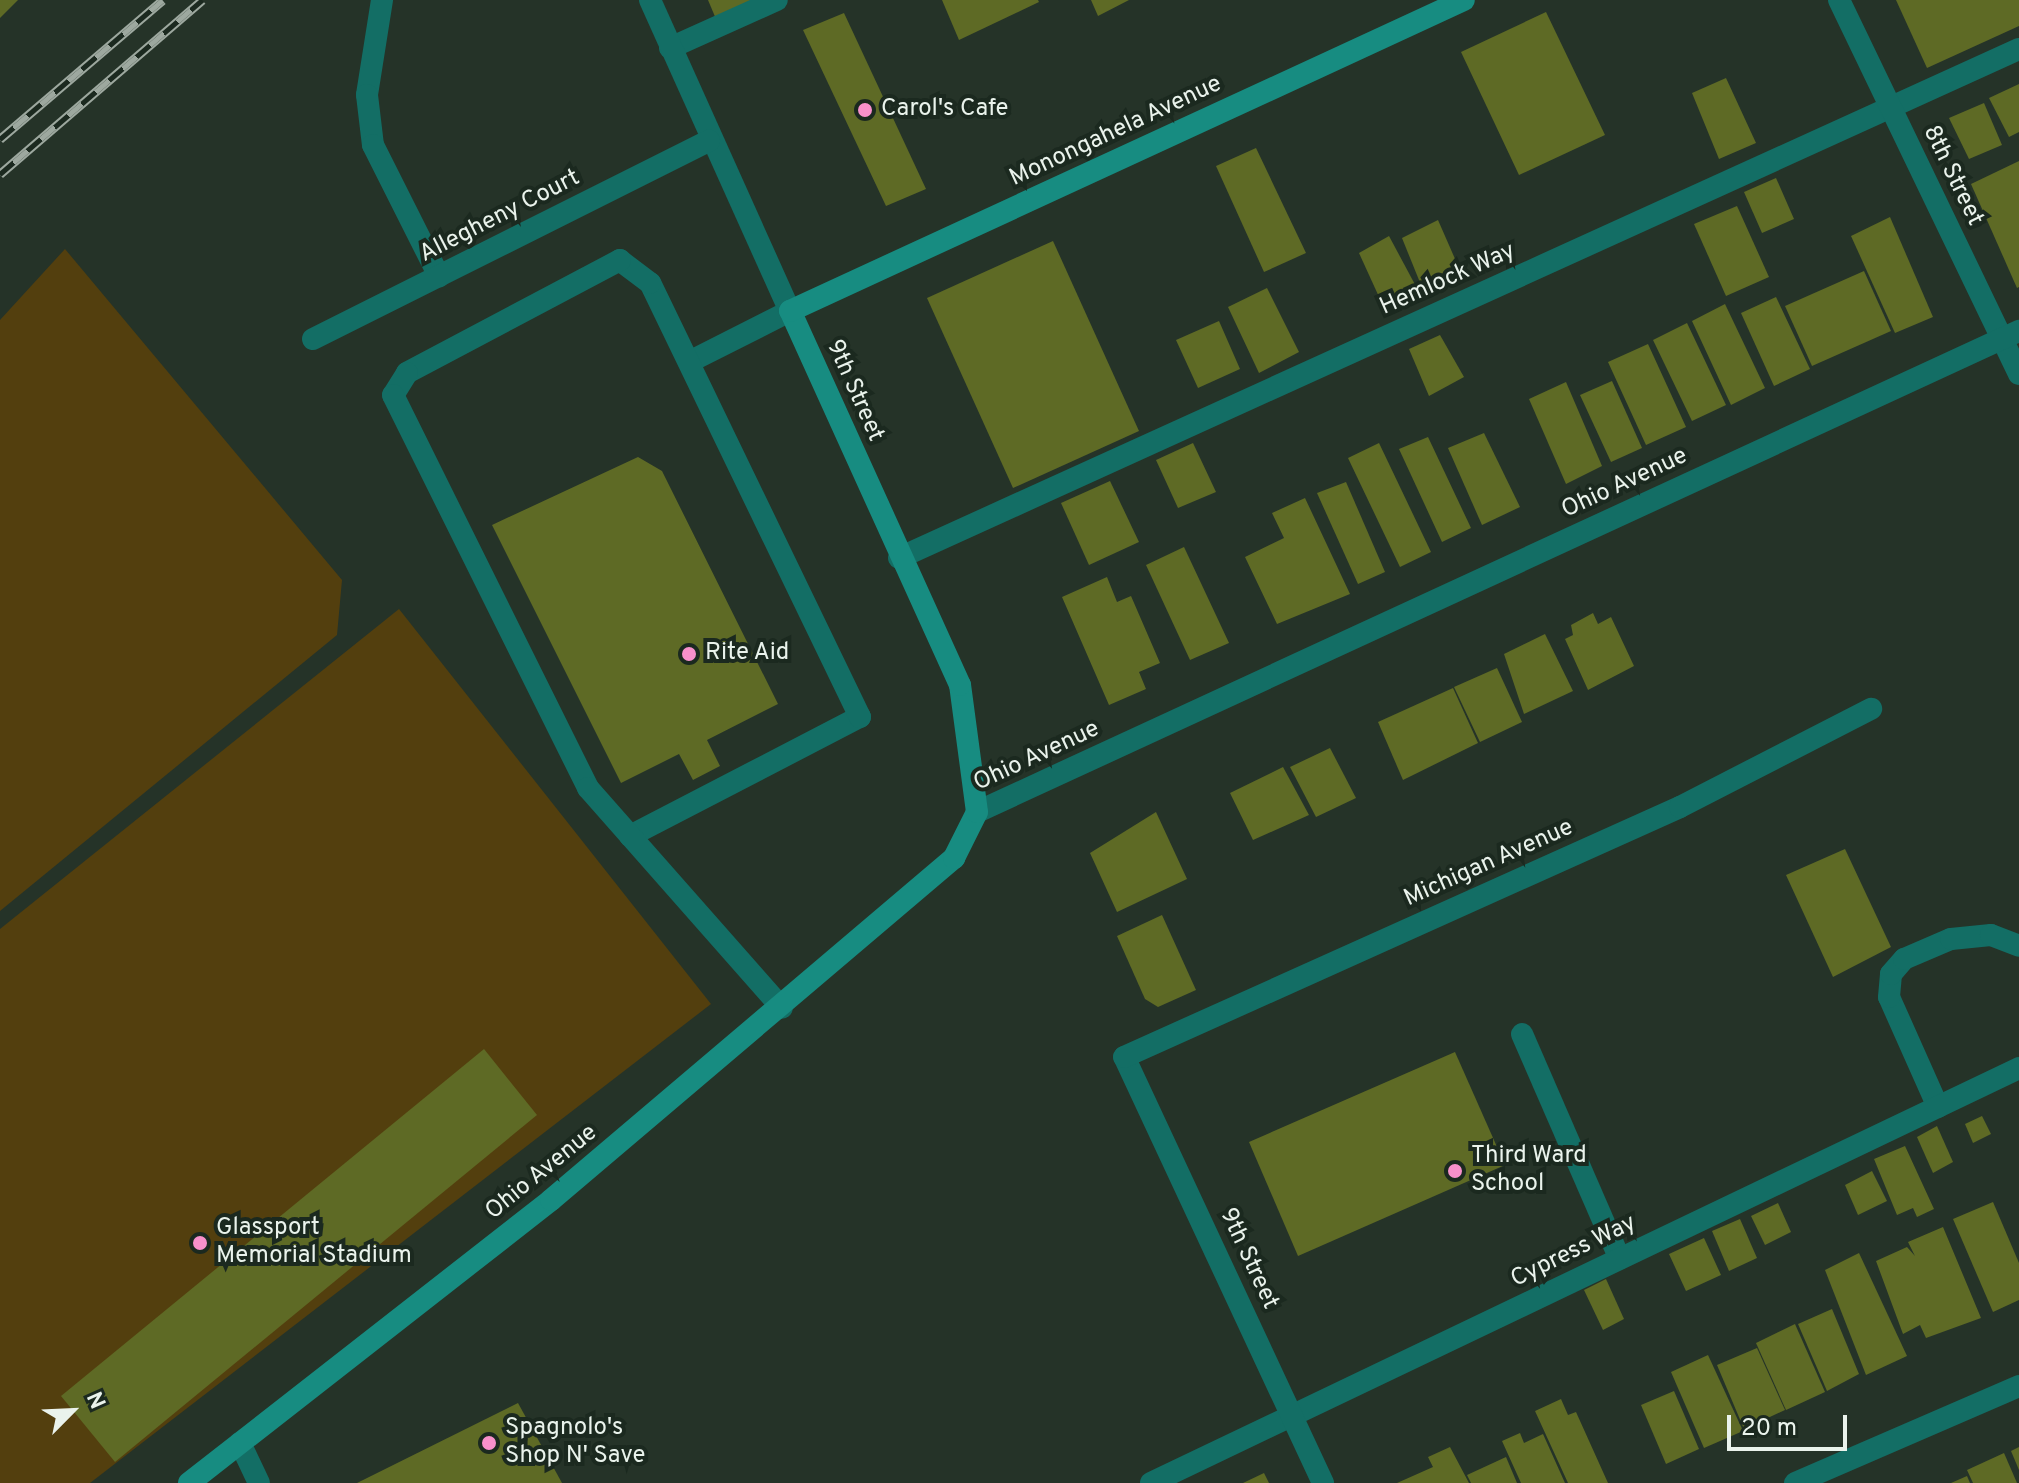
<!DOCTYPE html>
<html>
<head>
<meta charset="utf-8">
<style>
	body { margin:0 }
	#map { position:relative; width:2019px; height:1483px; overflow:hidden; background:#253328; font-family:Overpass,sans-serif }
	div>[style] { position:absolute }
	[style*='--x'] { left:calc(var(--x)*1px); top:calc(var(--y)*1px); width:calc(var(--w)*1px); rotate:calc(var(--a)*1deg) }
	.green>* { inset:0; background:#533f0e }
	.building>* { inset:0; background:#5e6a25 }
	.service>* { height:22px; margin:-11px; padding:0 11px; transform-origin:11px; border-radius:11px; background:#136e65 }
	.minor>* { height:22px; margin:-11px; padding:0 11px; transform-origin:11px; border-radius:11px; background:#136e65 }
	.secondary>* { height:22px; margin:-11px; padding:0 11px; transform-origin:11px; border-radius:11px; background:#178c81 }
	.rail>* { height:9px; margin-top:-4.5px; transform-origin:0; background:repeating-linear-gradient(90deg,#1b291f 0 18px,#9da89f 0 36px); box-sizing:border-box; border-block:2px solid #9da89f }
	.dots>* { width:22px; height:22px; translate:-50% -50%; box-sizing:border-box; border:4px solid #1b291f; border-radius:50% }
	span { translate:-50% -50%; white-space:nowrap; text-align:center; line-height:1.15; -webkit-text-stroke:8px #1b291f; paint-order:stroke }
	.poi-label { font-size:24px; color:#eaf3ec }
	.left { translate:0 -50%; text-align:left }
	.street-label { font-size:24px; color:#eaf3ec }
	.north { position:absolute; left:32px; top:1371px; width:80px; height:80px; -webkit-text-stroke:6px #1b291f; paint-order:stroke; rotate:66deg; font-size:22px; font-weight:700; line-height:32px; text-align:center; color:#eaf3ec }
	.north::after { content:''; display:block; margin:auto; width:28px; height:36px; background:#eaf3ec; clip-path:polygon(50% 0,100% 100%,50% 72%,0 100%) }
	.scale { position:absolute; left:1727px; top:1415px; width:120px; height:36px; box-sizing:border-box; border:4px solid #eaf3ec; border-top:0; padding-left:10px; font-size:24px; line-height:28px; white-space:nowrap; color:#eaf3ec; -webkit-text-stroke:6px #1b291f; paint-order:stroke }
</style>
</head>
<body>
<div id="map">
	<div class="green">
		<div style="clip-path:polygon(65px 249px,342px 580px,337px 635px,0 911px,0 320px)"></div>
		<div style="clip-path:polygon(399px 609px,711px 1004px,90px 1483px,0 1483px,0 929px)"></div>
	</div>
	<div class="building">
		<div style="clip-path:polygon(0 0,18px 0,0 18px)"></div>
		<div style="clip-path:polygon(708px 0,761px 0,716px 19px)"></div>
		<div style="clip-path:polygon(942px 0,1038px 0,1039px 2px,959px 40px)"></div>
		<div style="clip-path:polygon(1091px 0,1129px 0,1098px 16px)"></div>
		<div style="clip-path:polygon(1896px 0,2019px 0,2019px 26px,1927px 68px)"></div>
		<div style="clip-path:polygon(1546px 12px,1605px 135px,1519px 175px,1461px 52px)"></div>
		<div style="clip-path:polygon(844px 13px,926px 189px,886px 206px,803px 30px)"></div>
		<div style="clip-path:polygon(1726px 78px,1756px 143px,1719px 159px,1692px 93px)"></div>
		<div style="clip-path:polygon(2019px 84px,2019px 132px,2009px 137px,1989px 98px)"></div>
		<div style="clip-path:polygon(1984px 103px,2002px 145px,1969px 159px,1949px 118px)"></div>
		<div style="clip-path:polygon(1256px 148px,1306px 253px,1264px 272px,1216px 166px)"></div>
		<div style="clip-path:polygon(2019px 161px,2019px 287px,2017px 288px,1971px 184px)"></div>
		<div style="clip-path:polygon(1776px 178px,1794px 219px,1762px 233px,1744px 192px)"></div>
		<div style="clip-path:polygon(1737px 206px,1769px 277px,1726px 296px,1694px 224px)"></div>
		<div style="clip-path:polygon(1890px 217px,1933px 317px,1895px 333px,1851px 236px)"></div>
		<div style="clip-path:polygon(1438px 220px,1459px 268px,1421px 285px,1402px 238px)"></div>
		<div style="clip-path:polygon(1389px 236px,1419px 292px,1385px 310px,1359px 253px)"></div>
		<div style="clip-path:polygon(1053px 241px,1139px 431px,1013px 488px,927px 298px)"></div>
		<div style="clip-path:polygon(1864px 271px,1891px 331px,1812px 366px,1785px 306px)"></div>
		<div style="clip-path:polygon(1267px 288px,1299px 352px,1259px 373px,1228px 307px)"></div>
		<div style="clip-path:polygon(1776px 297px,1810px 369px,1774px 386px,1741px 313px)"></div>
		<div style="clip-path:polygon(1725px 304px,1765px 388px,1731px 405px,1692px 321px)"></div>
		<div style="clip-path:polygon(1219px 321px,1240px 369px,1198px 388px,1176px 340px)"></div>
		<div style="clip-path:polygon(1687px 323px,1726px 405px,1692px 421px,1653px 340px)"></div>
		<div style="clip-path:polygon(1440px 335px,1464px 377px,1429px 396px,1409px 349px)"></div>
		<div style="clip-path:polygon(1648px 344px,1686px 427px,1646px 445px,1608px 362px)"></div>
		<div style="clip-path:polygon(1612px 381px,1642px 448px,1611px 462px,1580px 395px)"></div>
		<div style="clip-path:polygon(1566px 382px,1602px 466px,1566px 484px,1529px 399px)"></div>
		<div style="clip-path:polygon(1484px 433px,1520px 507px,1482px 525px,1448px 448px)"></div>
		<div style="clip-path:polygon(1428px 437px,1471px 528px,1442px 542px,1399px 449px)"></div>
		<div style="clip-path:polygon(1193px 443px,1216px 492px,1178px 508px,1156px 460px)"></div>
		<div style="clip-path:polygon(1379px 443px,1431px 552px,1400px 567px,1348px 458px)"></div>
		<div style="clip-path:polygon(638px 457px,662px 471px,778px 704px,707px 740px,720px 766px,693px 780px,679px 754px,621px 783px,492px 525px)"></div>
		<div style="clip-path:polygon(1110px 481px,1139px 542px,1089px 565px,1061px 503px)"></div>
		<div style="clip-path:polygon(1346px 482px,1385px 572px,1358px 584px,1317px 493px)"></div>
		<div style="clip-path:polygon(1305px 498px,1350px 594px,1277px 624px,1245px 557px,1284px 538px,1272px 513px)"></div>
		<div style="clip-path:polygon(1184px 547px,1229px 643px,1190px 660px,1146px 565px)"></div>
		<div style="clip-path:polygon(1107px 577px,1117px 602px,1131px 596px,1160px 663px,1139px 672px,1146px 689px,1109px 705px,1062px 597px)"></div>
		<div style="clip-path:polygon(1593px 613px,1598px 624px,1611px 617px,1634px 666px,1588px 690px,1565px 639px,1573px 635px,1571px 625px)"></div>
		<div style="clip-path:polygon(1545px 634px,1573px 691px,1524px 714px,1504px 654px)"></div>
		<div style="clip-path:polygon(1497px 668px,1522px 722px,1480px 742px,1454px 687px)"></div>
		<div style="clip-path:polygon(1453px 688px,1478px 743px,1403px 780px,1378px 722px)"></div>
		<div style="clip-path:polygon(1330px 748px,1356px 798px,1316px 817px,1290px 767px)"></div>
		<div style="clip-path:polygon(1283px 767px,1309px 815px,1253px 840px,1230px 793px)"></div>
		<div style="clip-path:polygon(1156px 812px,1187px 879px,1117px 912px,1090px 853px)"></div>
		<div style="clip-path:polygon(1845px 849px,1891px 947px,1833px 977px,1786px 875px)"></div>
		<div style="clip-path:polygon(1162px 915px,1196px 990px,1158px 1007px,1145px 999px,1117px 936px)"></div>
		<div style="clip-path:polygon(484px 1049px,537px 1115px,115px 1462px,61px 1396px)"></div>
		<div style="clip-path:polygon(1455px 1052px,1505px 1165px,1298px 1256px,1249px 1142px)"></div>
		<div style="clip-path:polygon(1982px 1116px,1991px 1134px,1973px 1143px,1965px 1124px)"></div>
		<div style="clip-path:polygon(1937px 1126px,1953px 1162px,1933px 1173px,1917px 1137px)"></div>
		<div style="clip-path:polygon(1905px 1146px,1934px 1209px,1917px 1217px,1913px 1208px,1897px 1215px,1874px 1159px)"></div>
		<div style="clip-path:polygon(1872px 1171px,1887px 1201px,1858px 1215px,1845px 1185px)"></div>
		<div style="clip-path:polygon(1993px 1202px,2019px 1263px,2019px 1300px,1993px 1312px,1953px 1219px)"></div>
		<div style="clip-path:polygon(1778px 1203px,1791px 1232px,1765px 1245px,1751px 1216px)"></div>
		<div style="clip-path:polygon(1740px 1219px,1757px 1258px,1729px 1271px,1712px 1231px)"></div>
		<div style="clip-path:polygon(1943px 1227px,1981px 1318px,1926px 1338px,1920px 1325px,1903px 1334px,1876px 1261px,1907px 1247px,1915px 1256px,1908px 1242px)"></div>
		<div style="clip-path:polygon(1704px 1238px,1721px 1275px,1686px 1291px,1669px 1254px)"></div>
		<div style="clip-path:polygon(1859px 1253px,1907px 1356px,1866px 1375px,1825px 1270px)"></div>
		<div style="clip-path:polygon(1606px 1279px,1624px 1319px,1603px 1330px,1584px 1290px)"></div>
		<div style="clip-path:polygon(1832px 1309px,1859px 1374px,1827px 1391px,1798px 1324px)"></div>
		<div style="clip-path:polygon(1795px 1324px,1825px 1392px,1786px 1410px,1756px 1343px)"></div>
		<div style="clip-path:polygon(1757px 1348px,1785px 1410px,1744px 1429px,1717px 1365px)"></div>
		<div style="clip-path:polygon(1708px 1355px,1743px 1431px,1704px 1448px,1671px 1372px)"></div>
		<div style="clip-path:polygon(1674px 1391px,1699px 1449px,1666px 1464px,1641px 1405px)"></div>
		<div style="clip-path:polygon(1561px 1399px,1568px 1415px,1576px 1412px,1608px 1483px,1568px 1483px,1535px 1411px)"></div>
		<div style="clip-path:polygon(518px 1403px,562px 1483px,357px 1483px)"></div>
		<div style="clip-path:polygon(1520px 1433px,1524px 1443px,1543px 1434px,1565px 1483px,1521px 1483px,1502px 1441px)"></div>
		<div style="clip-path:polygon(1450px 1447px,1469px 1483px,1397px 1483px,1433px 1467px,1428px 1457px)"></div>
		<div style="clip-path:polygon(2019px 1447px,2019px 1470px,2011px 1451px)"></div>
		<div style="clip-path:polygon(2004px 1453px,2017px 1483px,1973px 1483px,1967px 1470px)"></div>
		<div style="clip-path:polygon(1506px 1457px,1517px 1483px,1471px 1483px,1467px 1475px)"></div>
		<div style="clip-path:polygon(1264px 1473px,1269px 1483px,1243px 1483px)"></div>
		<div style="clip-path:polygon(1967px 1476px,1970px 1483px,1951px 1483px)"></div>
	</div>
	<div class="service">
		<div style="--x:382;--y:0;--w:96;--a:99"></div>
		<div style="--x:367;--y:95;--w:50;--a:83.2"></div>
		<div style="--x:373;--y:145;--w:147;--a:63.3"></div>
		<div style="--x:670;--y:48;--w:117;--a:-24.2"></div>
		<div style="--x:689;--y:362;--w:113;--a:-26.8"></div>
		<div style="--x:899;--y:558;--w:1230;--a:-24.44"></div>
		<div style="--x:630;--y:836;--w:259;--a:-27.4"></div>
		<div style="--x:860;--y:717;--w:482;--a:-115.8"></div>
		<div style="--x:650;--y:283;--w:38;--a:-143"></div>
		<div style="--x:620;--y:260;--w:241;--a:152.1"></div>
		<div style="--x:407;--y:373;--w:26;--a:122"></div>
		<div style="--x:393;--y:395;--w:439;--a:63.6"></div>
		<div style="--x:588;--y:788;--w:293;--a:48.6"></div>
		<div style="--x:1522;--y:1034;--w:245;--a:66.5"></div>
		<div style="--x:1938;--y:1107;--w:120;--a:-114"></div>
		<div style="--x:1889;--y:997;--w:23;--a:-85"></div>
		<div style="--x:1891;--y:974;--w:20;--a:-49"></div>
		<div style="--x:1904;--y:959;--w:51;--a:-23.1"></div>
		<div style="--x:1951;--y:939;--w:40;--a:-5.7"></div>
		<div style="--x:1991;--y:935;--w:30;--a:21"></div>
		<div style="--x:240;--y:1443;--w:44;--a:64.6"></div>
		<div style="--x:1151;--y:1483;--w:962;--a:-25.55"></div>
	</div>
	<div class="minor">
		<div style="--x:650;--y:0;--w:341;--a:65.8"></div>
		<div style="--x:1839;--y:0;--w:415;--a:64.3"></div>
		<div style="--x:313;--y:339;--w:443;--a:-26.6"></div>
		<div style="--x:977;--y:812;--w:1148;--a:-24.78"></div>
		<div style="--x:1323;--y:1483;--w:470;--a:-115"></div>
		<div style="--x:1124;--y:1057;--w:610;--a:-24.21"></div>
		<div style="--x:1680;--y:807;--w:215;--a:-27.2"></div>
		<div style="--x:1795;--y:1483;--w:244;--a:-23.4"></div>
	</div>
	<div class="secondary">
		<div style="--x:189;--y:1483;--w:459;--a:-38"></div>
		<div style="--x:551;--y:1200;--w:529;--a:-40.32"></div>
		<div style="--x:954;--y:858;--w:51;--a:-63.4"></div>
		<div style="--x:977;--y:812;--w:128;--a:-97.6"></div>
		<div style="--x:960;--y:685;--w:411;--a:-114.4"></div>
		<div style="--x:790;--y:311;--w:742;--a:-24.77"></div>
	</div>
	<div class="rail">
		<div style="--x:0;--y:139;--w:214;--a:-40.5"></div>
		<div style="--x:0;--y:174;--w:267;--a:-40.7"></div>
	</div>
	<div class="dots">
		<div style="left:865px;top:110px;background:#f890cb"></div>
		<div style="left:689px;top:654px;background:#f890cb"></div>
		<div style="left:1455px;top:1171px;background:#f890cb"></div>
		<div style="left:200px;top:1243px;background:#f890cb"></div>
		<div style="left:489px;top:1443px;background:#f890cb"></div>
	</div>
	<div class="poi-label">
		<span class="left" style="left:881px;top:110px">Carol's Cafe</span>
		<span class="left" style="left:705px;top:654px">Rite Aid</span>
		<span class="left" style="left:1471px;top:1171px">Third Ward<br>School</span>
		<span class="left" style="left:216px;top:1243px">Glassport<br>Memorial Stadium</span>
		<span class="left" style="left:505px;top:1443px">Spagnolo's<br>Shop N' Save</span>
	</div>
	<div class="street-label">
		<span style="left:1116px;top:132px;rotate:-25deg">Monongahela Avenue</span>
		<span style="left:1952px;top:176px;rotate:64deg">8th Street</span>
		<span style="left:500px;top:217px;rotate:-27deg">Allegheny Court</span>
		<span style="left:1448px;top:280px;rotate:-24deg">Hemlock Way</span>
		<span style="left:854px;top:391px;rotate:66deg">9th Street</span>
		<span style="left:1625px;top:484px;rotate:-25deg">Ohio Avenue</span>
		<span style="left:1037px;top:757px;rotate:-25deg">Ohio Avenue</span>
		<span style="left:1489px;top:864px;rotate:-24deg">Michigan Avenue</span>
		<span style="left:542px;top:1173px;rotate:-39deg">Ohio Avenue</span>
		<span style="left:1574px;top:1252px;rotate:-26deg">Cypress Way</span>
		<span style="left:1248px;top:1259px;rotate:65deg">9th Street</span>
	</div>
	<div class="north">N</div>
	<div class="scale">20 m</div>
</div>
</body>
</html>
